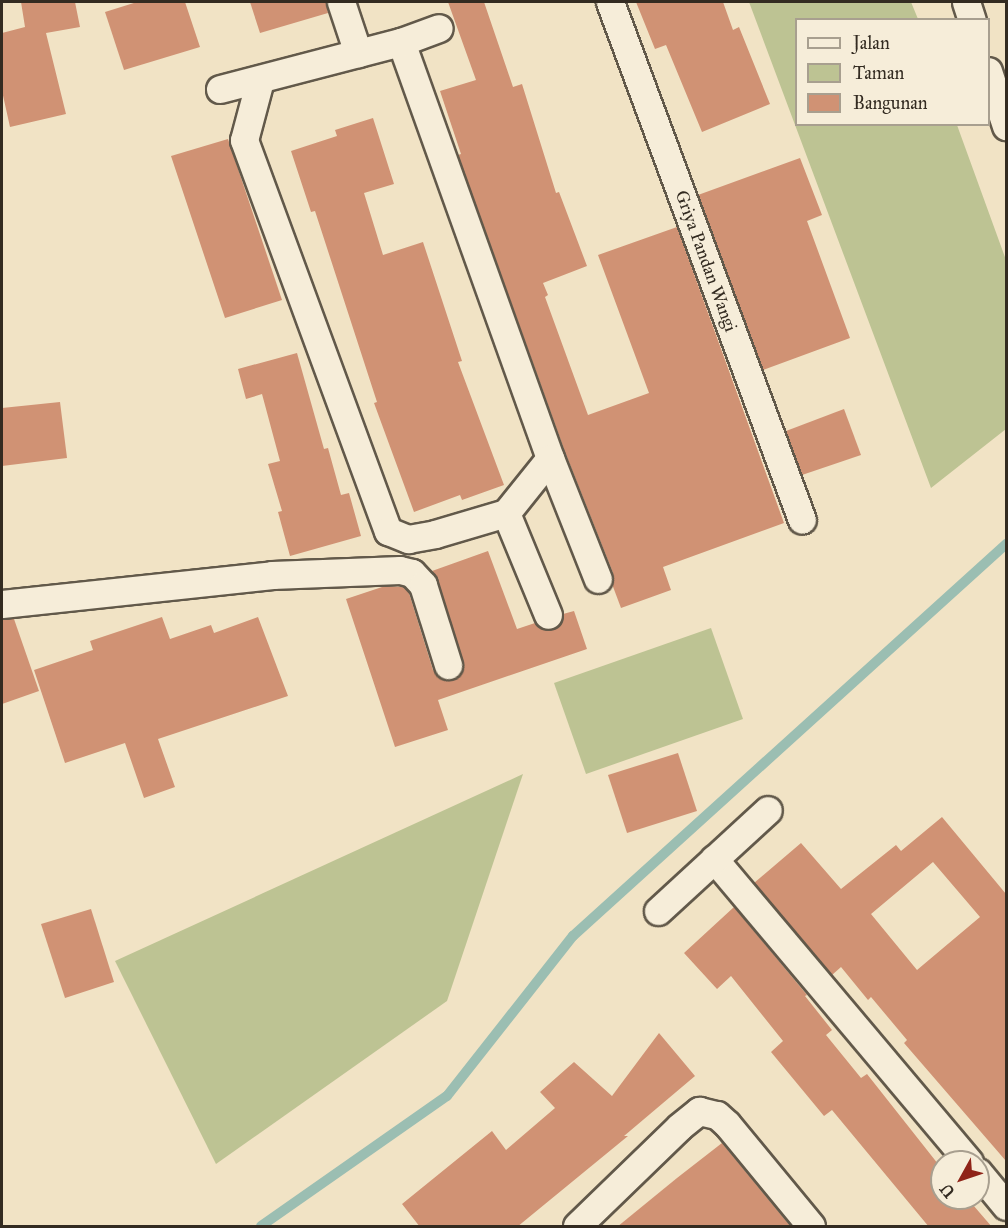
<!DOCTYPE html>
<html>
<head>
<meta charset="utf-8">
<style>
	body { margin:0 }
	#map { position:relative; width:1008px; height:1228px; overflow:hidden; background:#f1e3c5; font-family:"IM FELL Great Primer",serif }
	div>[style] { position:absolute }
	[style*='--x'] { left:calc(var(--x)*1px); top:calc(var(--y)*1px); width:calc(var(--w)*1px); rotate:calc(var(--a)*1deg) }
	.green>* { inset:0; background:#bdc393 }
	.stream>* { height:10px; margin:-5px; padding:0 5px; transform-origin:5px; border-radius:5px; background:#9bbeb2 }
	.building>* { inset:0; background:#d09274 }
	.roads { filter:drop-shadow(2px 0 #62594a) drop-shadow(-2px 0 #62594a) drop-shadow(0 2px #62594a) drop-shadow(0 -2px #62594a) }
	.minor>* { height:27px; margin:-13.5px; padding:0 13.5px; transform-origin:13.5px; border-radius:13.5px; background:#f6edd9 }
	span { translate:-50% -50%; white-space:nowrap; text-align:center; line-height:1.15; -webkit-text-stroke:5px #f6edd9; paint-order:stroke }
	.street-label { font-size:18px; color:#332b21 }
	.frame { position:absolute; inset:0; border:3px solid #332b21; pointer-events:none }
	.legend { position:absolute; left:795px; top:18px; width:195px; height:108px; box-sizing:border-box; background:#f6edd9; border:2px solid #a89f8f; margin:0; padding:8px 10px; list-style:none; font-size:18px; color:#332b21 }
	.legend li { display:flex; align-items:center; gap:12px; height:30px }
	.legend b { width:30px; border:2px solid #a89f8f }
	.north { position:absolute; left:930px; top:1150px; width:60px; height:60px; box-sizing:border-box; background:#f6edd9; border:2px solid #a89f8f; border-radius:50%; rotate:230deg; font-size:16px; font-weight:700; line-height:24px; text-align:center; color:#332b21 }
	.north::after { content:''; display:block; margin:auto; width:21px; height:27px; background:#8f2418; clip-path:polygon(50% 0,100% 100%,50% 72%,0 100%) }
</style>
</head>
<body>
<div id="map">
	<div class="green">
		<div style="clip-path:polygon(749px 2px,911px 2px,918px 19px,796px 20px,796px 124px,957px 125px,1006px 260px,1006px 429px,931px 488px)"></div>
		<div style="clip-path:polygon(711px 628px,743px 719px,586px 774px,554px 683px)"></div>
		<div style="clip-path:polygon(523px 774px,447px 1001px,216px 1164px,115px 961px)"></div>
	</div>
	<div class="stream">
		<div style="--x:261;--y:1226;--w:227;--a:-35"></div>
		<div style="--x:447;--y:1096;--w:204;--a:-51.8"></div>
		<div style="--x:573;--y:936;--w:584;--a:-42.15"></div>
	</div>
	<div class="building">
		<div style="clip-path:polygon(21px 2px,75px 2px,80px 27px,46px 33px,66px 114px,10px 127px,2px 91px,2px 33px,25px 27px)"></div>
		<div style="clip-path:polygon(137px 2px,185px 2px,200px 47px,124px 70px,105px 12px)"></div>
		<div style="clip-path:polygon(250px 2px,326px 2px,328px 13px,260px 33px)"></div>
		<div style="clip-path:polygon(448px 2px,484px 2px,513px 87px,522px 84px,556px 193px,559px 192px,587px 266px,543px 283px,548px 295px,545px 297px,588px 415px,649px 393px,598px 255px,677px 227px,784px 523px,663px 567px,671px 590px,621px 608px,612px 584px,613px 573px,565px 452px,458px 155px,461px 154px,440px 91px,476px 80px)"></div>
		<div style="clip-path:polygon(636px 2px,723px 2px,733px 30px,739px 27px,770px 104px,702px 132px,666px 45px,655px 49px)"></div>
		<div style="clip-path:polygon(373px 118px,394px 184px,364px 193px,383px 255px,423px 242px,462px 361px,458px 362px,504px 485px,462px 500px,460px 495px,414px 512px,374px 403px,377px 402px,315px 211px,311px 212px,291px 151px,337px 136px,335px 130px)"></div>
		<div style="clip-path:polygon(228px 139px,282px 300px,225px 318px,171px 156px)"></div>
		<div style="clip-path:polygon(800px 158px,822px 215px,807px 221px,850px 338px,763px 370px,698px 195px)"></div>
		<div style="clip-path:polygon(297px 353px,324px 449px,328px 448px,341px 495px,349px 493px,361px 536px,290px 556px,278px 512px,282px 511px,268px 464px,280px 461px,262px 394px,246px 399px,238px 369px)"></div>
		<div style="clip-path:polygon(60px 402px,67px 458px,2px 466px,2px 408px)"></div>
		<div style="clip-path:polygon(844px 409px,861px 455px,802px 475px,786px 431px)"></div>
		<div style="clip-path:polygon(488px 551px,517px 629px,535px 623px,545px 630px,553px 630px,561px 624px,563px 614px,574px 611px,587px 649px,438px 700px,448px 730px,395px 747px,346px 599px,385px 586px,404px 587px,409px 593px,433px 670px,444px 680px,453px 680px,463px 669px,463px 660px,438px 580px,432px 571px)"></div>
		<div style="clip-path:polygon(162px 617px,170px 639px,211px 625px,214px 633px,258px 617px,288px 696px,158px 739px,175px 787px,144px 798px,125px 743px,65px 763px,34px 670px,93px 650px,90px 641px)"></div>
		<div style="clip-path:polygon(2px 619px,14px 619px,39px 691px,2px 704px)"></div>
		<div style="clip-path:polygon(678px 753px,697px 811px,627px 833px,608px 775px)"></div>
		<div style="clip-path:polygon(evenodd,942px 817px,1006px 894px,1006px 1161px,904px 1043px,907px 1040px,871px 997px,868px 1000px,841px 967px,832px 975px,754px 883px,801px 843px,841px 889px,896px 845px,901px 851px,942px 817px,933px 862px,980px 917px,917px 970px,871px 914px,933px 862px)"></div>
		<div style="clip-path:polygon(734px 907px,807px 995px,805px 996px,832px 1030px,826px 1035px,861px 1078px,867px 1074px,942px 1169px,942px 1198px,967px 1198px,992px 1227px,929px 1227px,832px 1110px,824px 1116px,771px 1052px,783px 1041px,731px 976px,717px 989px,684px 953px)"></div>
		<div style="clip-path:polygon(91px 909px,114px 982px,65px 998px,41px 924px)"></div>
		<div style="clip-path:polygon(659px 1033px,695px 1076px,624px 1136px,628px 1136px,517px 1227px,420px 1227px,402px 1204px,492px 1131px,506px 1150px,555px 1108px,540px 1092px,574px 1062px,612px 1096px)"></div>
		<div style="clip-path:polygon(722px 1143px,791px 1227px,617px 1227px,677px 1178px)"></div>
	</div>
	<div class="roads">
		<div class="minor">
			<div style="--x:341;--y:2;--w:54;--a:71.6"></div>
			<div style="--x:610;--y:2;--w:552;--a:69.66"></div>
			<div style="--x:966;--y:2;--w:19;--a:72"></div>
			<div style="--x:401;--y:42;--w:442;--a:70.3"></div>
			<div style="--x:550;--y:458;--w:130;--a:68.4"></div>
			<div style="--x:988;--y:71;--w:58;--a:71.9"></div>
			<div style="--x:260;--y:80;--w:62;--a:104.9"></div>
			<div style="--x:244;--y:140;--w:417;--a:69.8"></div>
			<div style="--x:388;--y:531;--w:22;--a:22"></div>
			<div style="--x:408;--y:539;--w:27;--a:-10"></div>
			<div style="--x:435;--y:534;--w:74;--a:-16.5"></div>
			<div style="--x:506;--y:513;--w:70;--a:-51.3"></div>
			<div style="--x:220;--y:89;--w:187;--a:-14.6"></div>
			<div style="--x:401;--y:42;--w:40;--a:-20.2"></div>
			<div style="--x:506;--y:513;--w:110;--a:67.6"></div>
			<div style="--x:2;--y:604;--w:272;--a:-6.1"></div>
			<div style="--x:272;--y:575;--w:128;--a:-2.2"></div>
			<div style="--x:400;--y:570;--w:12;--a:14"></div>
			<div style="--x:412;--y:573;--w:16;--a:47"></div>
			<div style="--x:423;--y:585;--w:84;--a:72.6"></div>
			<div style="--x:714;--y:859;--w:396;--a:49.9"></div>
			<div style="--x:658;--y:911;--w:149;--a:-42.6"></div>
			<div style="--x:978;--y:1172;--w:44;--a:50.5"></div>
			<div style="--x:577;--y:1226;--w:142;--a:-44.1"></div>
			<div style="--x:679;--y:1127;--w:26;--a:-39"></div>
			<div style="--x:699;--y:1111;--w:18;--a:13"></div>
			<div style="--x:717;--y:1115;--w:13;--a:42"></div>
			<div style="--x:727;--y:1124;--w:132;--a:50.5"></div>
		</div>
	</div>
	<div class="street-label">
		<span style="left:706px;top:261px;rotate:70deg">Griya Pandan Wangi</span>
	</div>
	<div class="frame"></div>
	<ul class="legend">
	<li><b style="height:8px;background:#f6edd9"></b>Jalan</li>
	<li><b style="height:16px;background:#bdc393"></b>Taman</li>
	<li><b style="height:16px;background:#d09274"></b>Bangunan</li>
	</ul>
	<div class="north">U</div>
</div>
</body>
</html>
